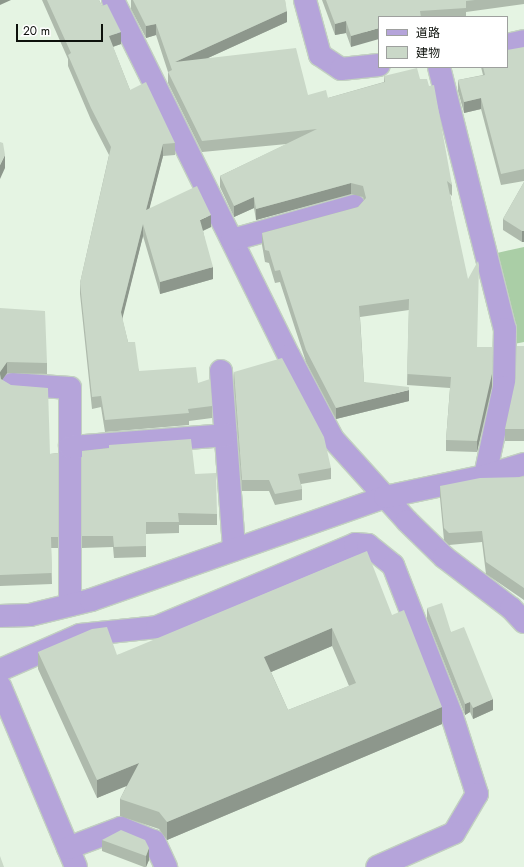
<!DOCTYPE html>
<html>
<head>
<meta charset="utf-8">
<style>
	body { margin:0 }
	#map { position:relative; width:524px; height:867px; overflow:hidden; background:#e5f4e3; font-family:Jost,"Noto Sans JP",sans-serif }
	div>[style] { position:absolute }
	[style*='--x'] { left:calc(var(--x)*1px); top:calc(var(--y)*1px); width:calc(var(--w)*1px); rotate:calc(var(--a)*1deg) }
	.green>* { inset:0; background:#aacea6 }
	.roads { filter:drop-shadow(1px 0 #c2d0c1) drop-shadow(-1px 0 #c2d0c1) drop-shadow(0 1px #c2d0c1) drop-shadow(0 -1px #c2d0c1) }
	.minor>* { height:22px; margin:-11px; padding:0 11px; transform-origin:11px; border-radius:11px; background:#b5a4da }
	.wall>* { inset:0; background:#aebaac }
	.shaded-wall>* { inset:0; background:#8d978c }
	.building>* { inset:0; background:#cad8c8 }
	span { translate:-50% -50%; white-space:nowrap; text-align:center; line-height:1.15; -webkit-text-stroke:3px #fff; paint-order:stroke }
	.legend { position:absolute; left:378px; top:16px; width:130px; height:52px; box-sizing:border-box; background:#fff; border:1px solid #9ea09e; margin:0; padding:5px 7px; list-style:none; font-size:12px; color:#0d110c }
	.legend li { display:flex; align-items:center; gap:8px; height:20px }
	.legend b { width:20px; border:1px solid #9ea09e }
	.scale { position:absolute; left:16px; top:24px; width:87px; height:18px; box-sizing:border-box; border:2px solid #0d110c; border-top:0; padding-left:5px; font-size:12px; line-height:14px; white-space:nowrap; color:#0d110c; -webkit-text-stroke:3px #fff; paint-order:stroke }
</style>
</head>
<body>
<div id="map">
	<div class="green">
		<div style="clip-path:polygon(524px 247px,524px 342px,514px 344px,515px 324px,497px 253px)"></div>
	</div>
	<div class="roads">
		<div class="minor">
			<div style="--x:113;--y:0;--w:397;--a:63.7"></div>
			<div style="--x:289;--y:356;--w:94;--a:62.1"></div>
			<div style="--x:333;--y:439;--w:110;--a:47.9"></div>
			<div style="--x:407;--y:521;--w:52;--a:44.2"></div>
			<div style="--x:444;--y:557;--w:84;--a:37.3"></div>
			<div style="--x:511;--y:608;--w:19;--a:47"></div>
			<div style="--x:305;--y:0;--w:57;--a:74.7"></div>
			<div style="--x:320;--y:55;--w:25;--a:34"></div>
			<div style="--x:341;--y:69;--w:38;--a:-6"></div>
			<div style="--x:507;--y:45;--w:17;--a:-13"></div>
			<div style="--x:439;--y:67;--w:270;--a:75.9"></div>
			<div style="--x:505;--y:329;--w:58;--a:91"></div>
			<div style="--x:504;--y:387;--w:91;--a:102.1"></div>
			<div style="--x:232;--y:240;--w:127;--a:-15.6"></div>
			<div style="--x:221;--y:371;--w:179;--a:85.8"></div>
			<div style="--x:12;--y:384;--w:58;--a:3.9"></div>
			<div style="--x:70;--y:388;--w:217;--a:90"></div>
			<div style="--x:70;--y:447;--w:156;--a:-4.4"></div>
			<div style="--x:0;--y:616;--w:30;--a:-2"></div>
			<div style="--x:30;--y:615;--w:63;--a:-13.8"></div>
			<div style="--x:91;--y:600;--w:312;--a:-19.3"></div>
			<div style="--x:385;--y:497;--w:102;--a:-11.9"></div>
			<div style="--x:485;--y:476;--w:41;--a:-17.1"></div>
			<div style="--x:0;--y:670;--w:87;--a:-23.6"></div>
			<div style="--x:80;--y:635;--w:77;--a:-5.9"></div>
			<div style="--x:157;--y:627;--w:215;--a:-22.7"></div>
			<div style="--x:355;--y:544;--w:13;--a:4"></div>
			<div style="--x:368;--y:545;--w:32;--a:39"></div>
			<div style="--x:393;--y:565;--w:162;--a:68.7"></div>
			<div style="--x:452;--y:716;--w:82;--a:72.2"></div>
			<div style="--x:477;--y:794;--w:45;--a:120.5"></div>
			<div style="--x:454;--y:833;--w:84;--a:156.2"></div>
			<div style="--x:0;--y:686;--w:196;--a:67.2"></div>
			<div style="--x:68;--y:848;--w:57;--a:-20.7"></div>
			<div style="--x:121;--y:828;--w:35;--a:22"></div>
			<div style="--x:154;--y:841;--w:29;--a:65"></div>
		</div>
	</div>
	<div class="wall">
		<div style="clip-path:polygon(42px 0,99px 0,121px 44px,113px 47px,130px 90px,175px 143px,175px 155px,163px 156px,149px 209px,211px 227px,203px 231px,213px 279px,160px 294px,143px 236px,122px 318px,128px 342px,139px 371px,198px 383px,212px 406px,212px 418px,189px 421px,189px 425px,105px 432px,101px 407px,92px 409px,80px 294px,80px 283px,109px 155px,91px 120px,68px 66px,68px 59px)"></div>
		<div style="clip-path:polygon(131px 0,285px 0,287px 22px,208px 58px,308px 95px,328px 98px,384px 82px,384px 76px,420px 79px,452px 185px,452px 196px,450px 194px,477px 347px,492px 386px,477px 452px,446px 451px,446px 440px,450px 388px,407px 385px,409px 310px,360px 317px,364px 382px,409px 401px,336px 419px,306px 362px,280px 282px,275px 283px,269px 263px,265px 262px,262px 245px,262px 233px,358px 207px,364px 200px,363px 197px,351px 194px,256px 220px,254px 208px,234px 217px,220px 187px,220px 176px,287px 144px,202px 152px,168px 83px,168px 72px,156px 35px,146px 38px,131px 9px)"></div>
		<div style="clip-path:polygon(322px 0,524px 0,524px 4px,466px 12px,466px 17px,379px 17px,351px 47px,346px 33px,335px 35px)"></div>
		<div style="clip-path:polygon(524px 47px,524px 181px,501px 185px,481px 109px,464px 113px,458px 91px,458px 80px,483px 75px,481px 67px,507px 67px)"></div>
		<div style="clip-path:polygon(524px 182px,524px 242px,522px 242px,503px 230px,503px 219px)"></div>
		<div style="clip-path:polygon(0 308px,47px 363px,47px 374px,7px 373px,2px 380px,50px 454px,58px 453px,58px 548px,51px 548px,52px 584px,0 586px)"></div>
		<div style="clip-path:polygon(524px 346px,524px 441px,505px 441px,505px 429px)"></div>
		<div style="clip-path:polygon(234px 372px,331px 468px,331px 479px,301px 484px,302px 489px,302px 500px,275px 505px,269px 491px,242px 491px,234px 383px)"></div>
		<div style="clip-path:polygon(109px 445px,195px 474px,217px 514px,217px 525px,179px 525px,179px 533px,146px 534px,146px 557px,114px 558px,113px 547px,82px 548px,82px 451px,109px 448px)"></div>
		<div style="clip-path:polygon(524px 477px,524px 600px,486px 574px,482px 542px,449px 545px,444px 540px,440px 498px,440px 486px)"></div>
		<div style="clip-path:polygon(427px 608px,451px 632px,493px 710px,473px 719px,470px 712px,465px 715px,427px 619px)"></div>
		<div style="clip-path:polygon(evenodd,392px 615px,442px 724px,167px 840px,159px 829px,120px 816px,120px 799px,127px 785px,97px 798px,38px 669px,38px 652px,117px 655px,392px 615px,332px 646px,349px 686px,288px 710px,271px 672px,332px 646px)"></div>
		<div style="clip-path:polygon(102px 840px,149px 848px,149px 860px,146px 867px,144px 867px,102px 851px)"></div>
	</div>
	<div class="shaded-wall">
		<div style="clip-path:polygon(0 0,11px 0,0 5px)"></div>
		<div style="clip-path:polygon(287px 11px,287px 22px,175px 73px,175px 62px)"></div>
		<div style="clip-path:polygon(346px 21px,346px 33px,335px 35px,335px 24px)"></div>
		<div style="clip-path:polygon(156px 24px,156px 35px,146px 38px,146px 26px)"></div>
		<div style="clip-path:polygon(379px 28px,379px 39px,351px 47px,351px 36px)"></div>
		<div style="clip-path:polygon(121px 32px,121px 44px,109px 48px,109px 36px)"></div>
		<div style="clip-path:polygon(481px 98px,481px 109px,464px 113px,464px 102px)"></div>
		<div style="clip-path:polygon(163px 144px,163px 156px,146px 222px,146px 210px)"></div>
		<div style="clip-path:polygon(5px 155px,5px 168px,0 179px,0 165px)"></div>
		<div style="clip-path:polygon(351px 183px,351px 194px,256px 220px,256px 209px)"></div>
		<div style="clip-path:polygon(254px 197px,254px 208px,234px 217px,234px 206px)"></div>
		<div style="clip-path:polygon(211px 215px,211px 227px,200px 232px,200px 220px)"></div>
		<div style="clip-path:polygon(143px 224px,143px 236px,121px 324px,121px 312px)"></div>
		<div style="clip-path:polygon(522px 231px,524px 231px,524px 242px,522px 242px)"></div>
		<div style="clip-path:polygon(213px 267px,213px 279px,160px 294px,160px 282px)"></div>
		<div style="clip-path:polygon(492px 347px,492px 386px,477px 452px,477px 441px)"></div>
		<div style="clip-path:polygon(7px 362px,7px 373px,0 383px,0 372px)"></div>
		<div style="clip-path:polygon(409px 390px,409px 401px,336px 419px,336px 408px)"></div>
		<div style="clip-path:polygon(332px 628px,332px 646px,264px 675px,264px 657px)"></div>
		<div style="clip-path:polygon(493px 699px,493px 710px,473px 719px,473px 708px)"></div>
		<div style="clip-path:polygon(470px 702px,470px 712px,465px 715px,465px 704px)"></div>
		<div style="clip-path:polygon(442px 707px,442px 724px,167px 840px,167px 822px)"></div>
		<div style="clip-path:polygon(139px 763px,139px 781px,97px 798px,97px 780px)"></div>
		<div style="clip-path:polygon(149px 848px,149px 860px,146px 867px,146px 856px)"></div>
	</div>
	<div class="building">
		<div style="clip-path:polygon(47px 0,99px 0,102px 6px,107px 4px,121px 32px,109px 36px,130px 90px,146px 82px,175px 143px,163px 144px,146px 210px,197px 186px,211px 215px,200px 220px,213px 267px,160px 282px,143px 224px,121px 312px,128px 342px,135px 342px,139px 371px,196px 367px,198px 383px,210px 379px,212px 406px,188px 409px,189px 413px,105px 420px,101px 396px,92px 397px,80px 283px,111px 147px,91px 108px,68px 55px,71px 53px)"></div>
		<div style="clip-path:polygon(133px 0,285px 0,287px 11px,175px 62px,296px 48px,308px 95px,326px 90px,328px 98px,385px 82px,384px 76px,417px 68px,420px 79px,427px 79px,429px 86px,434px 85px,452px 185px,447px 181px,468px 279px,478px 261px,479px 265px,477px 347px,492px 347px,492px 374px,477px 441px,446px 440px,451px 377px,407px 374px,409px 299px,359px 306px,364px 382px,409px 387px,409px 390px,336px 408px,306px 350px,280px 270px,275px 271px,269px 251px,265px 250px,262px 233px,358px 207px,366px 198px,363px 186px,351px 183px,256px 209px,254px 197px,234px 206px,220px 176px,317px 129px,202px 141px,168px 72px,172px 70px,156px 24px,146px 26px)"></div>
		<div style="clip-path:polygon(326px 0,475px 0,466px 1px,466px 8px,420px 11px,421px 17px,379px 17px,379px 28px,351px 36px,346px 21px,335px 24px)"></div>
		<div style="clip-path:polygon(524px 47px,524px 169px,501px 174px,481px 98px,464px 102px,458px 80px,485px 75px,483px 67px,507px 67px,507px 50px)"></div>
		<div style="clip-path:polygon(0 142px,3px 143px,5px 155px,0 165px)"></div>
		<div style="clip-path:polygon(524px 182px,524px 231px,522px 231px,503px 219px)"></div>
		<div style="clip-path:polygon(0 308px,45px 311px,47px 363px,7px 362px,0 372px)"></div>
		<div style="clip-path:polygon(517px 346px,524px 346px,524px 429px,505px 429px,516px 378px)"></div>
		<div style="clip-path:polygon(282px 358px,324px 437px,331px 468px,298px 474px,302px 489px,275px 494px,269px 480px,242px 480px,234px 372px)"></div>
		<div style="clip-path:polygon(0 374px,1px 379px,11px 385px,48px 388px,50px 454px,58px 453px,58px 537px,51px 537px,52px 573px,0 575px)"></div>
		<div style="clip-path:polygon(191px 439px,195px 474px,216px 473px,217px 514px,178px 513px,179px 522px,146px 522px,146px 546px,114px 547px,113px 536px,82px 536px,82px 451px,109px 448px,109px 445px)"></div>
		<div style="clip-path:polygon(524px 477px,524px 588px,486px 562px,482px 531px,449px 533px,444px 528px,440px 486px,480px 478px)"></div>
		<div style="clip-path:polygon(evenodd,367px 551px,392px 615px,404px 610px,442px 707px,167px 822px,159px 812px,120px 799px,139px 763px,97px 780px,38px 652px,92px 629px,107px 627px,117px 655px,367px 551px,332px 628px,356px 683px,288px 710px,264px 657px,332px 628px)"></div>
		<div style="clip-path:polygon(442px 603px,451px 632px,464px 627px,493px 699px,473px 708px,470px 702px,465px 704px,427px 608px)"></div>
		<div style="clip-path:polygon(121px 830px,145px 840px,149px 848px,146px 856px,102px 840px)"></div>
		<div style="clip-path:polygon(0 856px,4px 867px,0 867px)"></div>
	</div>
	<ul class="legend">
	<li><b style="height:5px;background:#b5a4da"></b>道路</li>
	<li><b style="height:11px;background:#cad8c8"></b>建物</li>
	</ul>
	<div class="scale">20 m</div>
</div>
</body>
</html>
